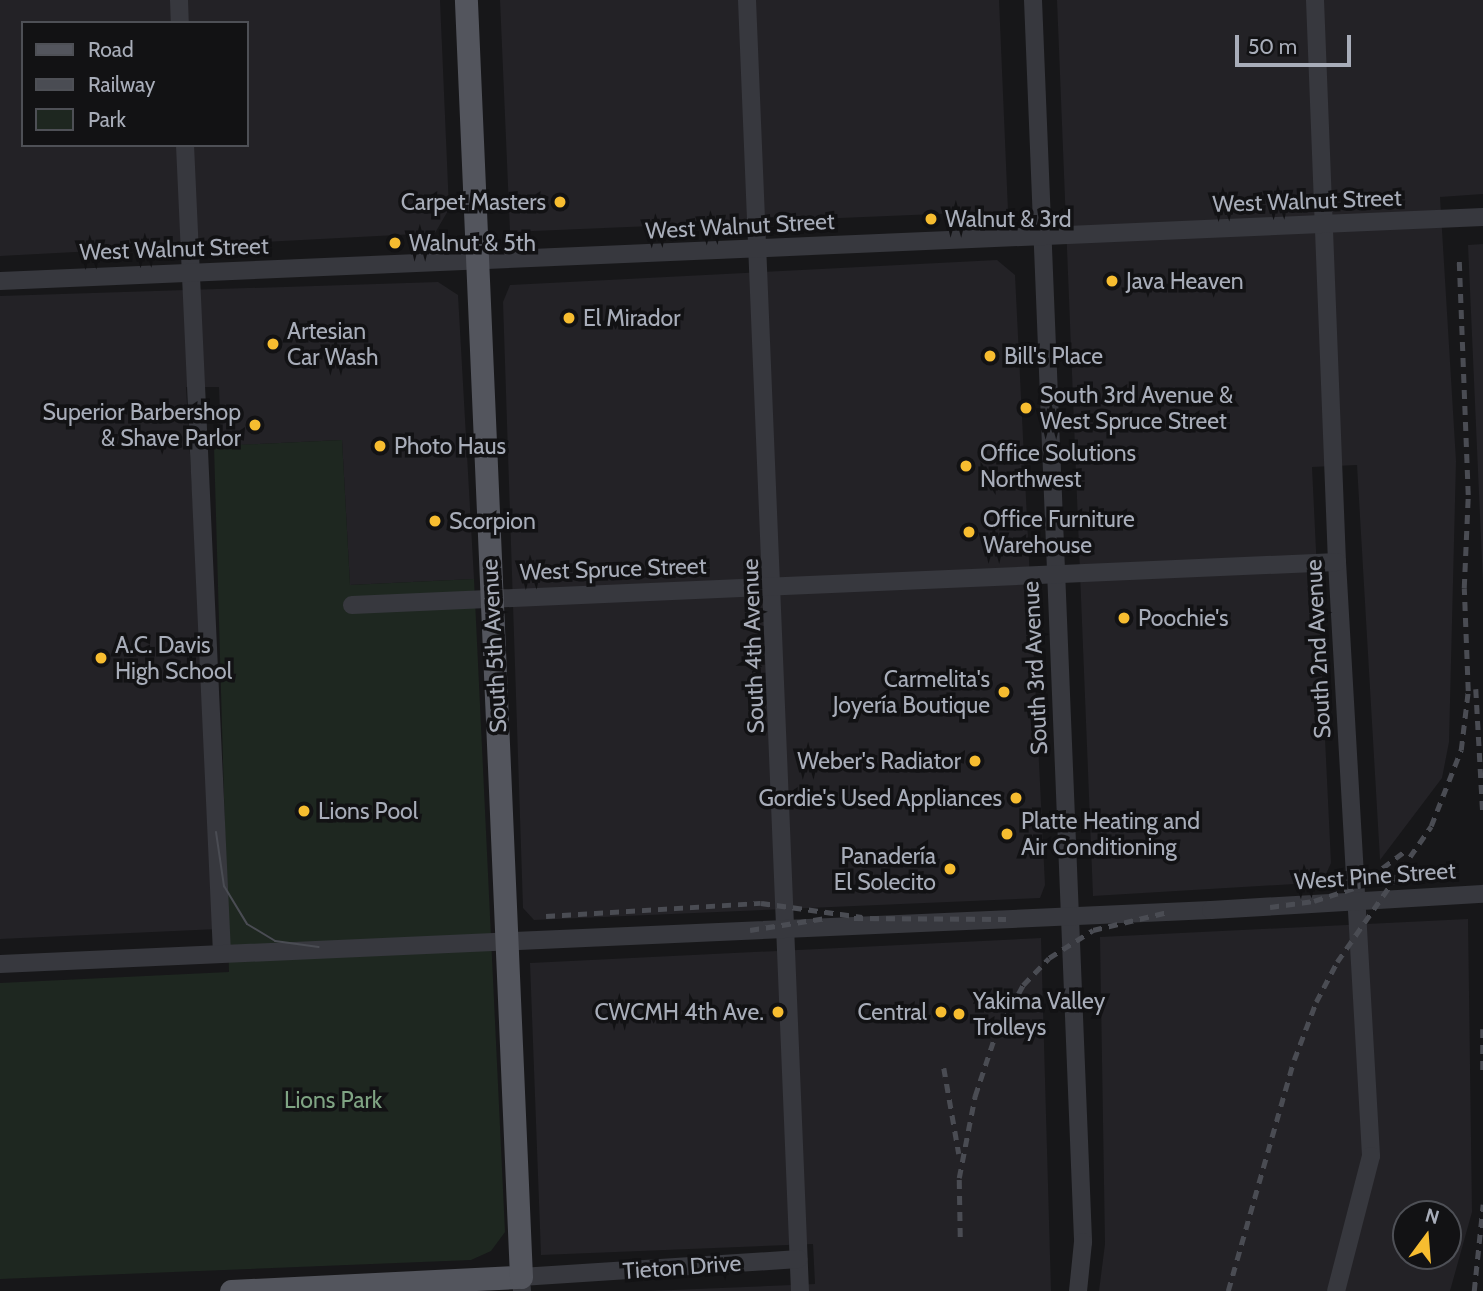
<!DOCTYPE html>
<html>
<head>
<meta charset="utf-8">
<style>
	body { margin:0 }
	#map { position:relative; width:1483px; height:1291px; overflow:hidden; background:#171719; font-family:Cabin,sans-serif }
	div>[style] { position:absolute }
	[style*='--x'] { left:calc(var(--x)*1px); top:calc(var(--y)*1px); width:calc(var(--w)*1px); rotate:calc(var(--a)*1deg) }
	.built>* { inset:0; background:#232226 }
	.green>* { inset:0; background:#1e2720 }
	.minor>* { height:18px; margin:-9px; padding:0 9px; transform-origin:9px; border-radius:9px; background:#37383e }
	.major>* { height:23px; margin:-11.5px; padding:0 11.5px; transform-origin:11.5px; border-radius:11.5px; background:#53555d }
	.tram>* { height:2px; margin:-1px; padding:0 1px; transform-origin:1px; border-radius:1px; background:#4a4c53 }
	.rail>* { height:4.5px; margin-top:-2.25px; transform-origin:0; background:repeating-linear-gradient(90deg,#4a4c53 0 9px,transparent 0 16px) }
	.dots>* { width:19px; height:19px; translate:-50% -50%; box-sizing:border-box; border:4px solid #121214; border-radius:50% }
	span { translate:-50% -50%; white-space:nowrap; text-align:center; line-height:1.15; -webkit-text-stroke:7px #121214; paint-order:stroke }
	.street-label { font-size:23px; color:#a8adb9 }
	.poi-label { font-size:23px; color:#a8adb9 }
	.right { translate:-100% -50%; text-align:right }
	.left { translate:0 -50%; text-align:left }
	.park-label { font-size:23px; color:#7fa483 }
	.legend { position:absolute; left:21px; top:21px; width:228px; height:126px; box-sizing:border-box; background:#121214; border:2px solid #4e5056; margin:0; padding:9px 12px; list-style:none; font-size:21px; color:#a8adb9 }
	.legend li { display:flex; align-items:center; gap:14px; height:35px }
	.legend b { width:35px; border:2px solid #4e5056 }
	.north { position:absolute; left:1392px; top:1200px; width:70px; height:70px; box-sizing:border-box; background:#121214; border:2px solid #4e5056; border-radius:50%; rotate:16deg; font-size:19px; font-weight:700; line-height:28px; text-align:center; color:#a8adb9 }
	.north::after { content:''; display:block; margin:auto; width:24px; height:32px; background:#f7bd30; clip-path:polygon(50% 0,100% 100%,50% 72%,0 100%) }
	.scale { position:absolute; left:1235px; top:35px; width:116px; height:32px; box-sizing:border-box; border:4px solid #a8adb9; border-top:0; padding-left:9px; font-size:21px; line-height:24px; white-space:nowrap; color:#a8adb9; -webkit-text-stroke:5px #121214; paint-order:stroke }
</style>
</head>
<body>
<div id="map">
	<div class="built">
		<div style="clip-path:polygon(evenodd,0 0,440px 0,449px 209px,435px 233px,0 256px,0 0,23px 23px,247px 23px,247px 145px,23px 145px,23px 23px)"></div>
		<div style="clip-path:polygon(500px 0,999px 0,1008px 211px,510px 232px)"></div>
		<div style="clip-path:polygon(1057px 0,1483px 0,1483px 194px,1440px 197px,1456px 461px,1449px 742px,1442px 778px,1380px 860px,1357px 465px,1312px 467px,1331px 863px,1326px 874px,1311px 883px,1093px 896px)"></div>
		<div style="clip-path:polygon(1483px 244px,1483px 584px,1468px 245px)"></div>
		<div style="clip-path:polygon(997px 260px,1015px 275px,1045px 885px,1040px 898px,534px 920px,523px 908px,503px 302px,510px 285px)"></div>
		<div style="clip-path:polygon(438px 282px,458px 295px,474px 579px,350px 585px,342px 440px,221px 446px,219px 387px,186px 387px,218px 929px,0 939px,0 296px)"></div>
		<div style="clip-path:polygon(evenodd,1468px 919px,1472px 1212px,1450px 1291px,1099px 1291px,1105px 1244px,1100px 937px,1468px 919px,1406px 1214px,1448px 1214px,1448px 1256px,1406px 1256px,1406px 1214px)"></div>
		<div style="clip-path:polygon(1041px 938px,1051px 1291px,648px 1291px,815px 1284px,813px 1244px,541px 1255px,530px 963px)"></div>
	</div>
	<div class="green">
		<div style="clip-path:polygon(342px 440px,350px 585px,474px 579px,505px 1232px,491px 1251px,471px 1260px,0 1279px,0 983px,229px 972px,214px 446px)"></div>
	</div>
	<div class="minor">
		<div style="--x:179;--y:0;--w:23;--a:88"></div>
		<div style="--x:747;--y:0;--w:1292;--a:87.65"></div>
		<div style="--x:1033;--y:0;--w:1243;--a:87.69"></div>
		<div style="--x:1083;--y:1242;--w:49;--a:95.8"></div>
		<div style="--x:1315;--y:0;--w:562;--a:87.76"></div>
		<div style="--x:1337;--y:562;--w:595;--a:86.72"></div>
		<div style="--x:1371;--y:1156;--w:139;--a:104.5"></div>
		<div style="--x:185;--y:145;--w:809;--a:87.38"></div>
		<div style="--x:0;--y:281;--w:1484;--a:-2.47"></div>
		<div style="--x:352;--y:605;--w:986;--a:-2.5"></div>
		<div style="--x:0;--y:964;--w:1212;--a:-2.55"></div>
		<div style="--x:1211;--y:910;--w:272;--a:-3.4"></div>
		<div style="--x:522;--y:1291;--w:14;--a:-94"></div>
		<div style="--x:521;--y:1277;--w:278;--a:-3.7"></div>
	</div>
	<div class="major">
		<div style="--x:231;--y:1291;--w:290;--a:-2.8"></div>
		<div style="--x:521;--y:1277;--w:1278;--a:-92.47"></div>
	</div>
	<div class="tram">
		<div style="--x:216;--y:832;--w:55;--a:81.6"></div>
		<div style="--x:224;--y:886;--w:44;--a:58.8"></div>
		<div style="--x:247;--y:924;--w:33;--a:31"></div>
		<div style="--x:275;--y:941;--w:44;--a:7.8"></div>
	</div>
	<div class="rail">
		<div style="--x:1476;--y:689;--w:125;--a:86.8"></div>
		<div style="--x:1270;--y:907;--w:44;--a:-7.8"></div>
		<div style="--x:1314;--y:901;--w:45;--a:-18"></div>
		<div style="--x:1357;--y:887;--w:60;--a:-36.9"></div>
		<div style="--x:546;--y:916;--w:215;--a:-3.5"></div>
		<div style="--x:761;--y:903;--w:102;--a:7.9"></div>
		<div style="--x:854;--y:918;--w:152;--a:0.4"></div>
		<div style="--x:750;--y:930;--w:77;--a:-9"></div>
		<div style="--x:1483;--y:1029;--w:41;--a:90"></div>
		<div style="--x:944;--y:1068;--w:87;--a:80.1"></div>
		<div style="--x:960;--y:1237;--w:59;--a:-91"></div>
		<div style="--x:959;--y:1178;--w:84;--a:-79"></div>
		<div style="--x:975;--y:1096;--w:63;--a:-71.6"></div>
		<div style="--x:995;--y:1036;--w:58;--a:-61.2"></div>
		<div style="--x:1023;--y:985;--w:37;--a:-46"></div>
		<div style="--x:1049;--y:958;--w:52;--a:-32.5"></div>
		<div style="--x:1093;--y:930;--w:77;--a:-13.5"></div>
		<div style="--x:1228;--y:1291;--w:240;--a:-74.1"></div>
		<div style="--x:1294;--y:1060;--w:62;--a:-69.2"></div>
		<div style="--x:1316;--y:1002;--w:45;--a:-62.3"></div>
		<div style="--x:1337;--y:962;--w:165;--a:-55.3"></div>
		<div style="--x:1431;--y:826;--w:82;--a:-68.5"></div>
		<div style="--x:1461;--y:750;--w:59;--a:-83.2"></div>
		<div style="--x:1468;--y:691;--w:103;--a:-92.2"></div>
		<div style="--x:1464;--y:588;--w:93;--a:-87.5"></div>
		<div style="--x:1468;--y:495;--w:238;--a:-92.2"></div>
		<div style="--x:1474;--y:1291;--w:87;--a:-84.1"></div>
	</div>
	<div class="dots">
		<div style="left:560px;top:202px;background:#f7bd30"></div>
		<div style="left:931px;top:219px;background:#f7bd30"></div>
		<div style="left:395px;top:243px;background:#f7bd30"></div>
		<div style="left:1112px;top:281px;background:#f7bd30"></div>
		<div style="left:569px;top:318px;background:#f7bd30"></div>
		<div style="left:273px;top:344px;background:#f7bd30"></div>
		<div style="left:990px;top:356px;background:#f7bd30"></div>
		<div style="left:1026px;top:408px;background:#f7bd30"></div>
		<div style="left:255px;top:425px;background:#f7bd30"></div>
		<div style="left:380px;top:446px;background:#f7bd30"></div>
		<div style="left:966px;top:466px;background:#f7bd30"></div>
		<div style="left:435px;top:521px;background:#f7bd30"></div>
		<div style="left:969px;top:532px;background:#f7bd30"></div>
		<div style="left:1124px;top:618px;background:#f7bd30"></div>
		<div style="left:101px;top:658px;background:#f7bd30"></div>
		<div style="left:1004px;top:692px;background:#f7bd30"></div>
		<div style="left:975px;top:761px;background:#f7bd30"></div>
		<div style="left:1016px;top:798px;background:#f7bd30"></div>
		<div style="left:304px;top:811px;background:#f7bd30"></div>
		<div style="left:1007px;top:834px;background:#f7bd30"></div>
		<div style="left:950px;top:869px;background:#f7bd30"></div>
		<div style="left:778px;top:1012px;background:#f7bd30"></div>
		<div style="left:941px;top:1012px;background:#f7bd30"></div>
		<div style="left:959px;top:1014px;background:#f7bd30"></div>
	</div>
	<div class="street-label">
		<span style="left:1307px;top:201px;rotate:-2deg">West Walnut Street</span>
		<span style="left:740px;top:226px;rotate:-3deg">West Walnut Street</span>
		<span style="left:174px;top:249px;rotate:-2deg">West Walnut Street</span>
		<span style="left:613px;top:569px;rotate:-2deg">West Spruce Street</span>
		<span style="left:494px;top:646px;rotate:-93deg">South 5th Avenue</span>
		<span style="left:753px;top:646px;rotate:-92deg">South 4th Avenue</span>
		<span style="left:1318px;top:649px;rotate:-93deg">South 2nd Avenue</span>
		<span style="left:1035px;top:668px;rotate:-93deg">South 3rd Avenue</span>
		<span style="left:1375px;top:876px;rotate:-4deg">West Pine Street</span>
		<span style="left:682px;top:1267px;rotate:-4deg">Tieton Drive</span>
	</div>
	<div class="poi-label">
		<span class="right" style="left:546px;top:202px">Carpet Masters</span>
		<span class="left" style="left:945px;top:219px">Walnut &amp; 3rd</span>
		<span class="left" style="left:409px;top:243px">Walnut &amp; 5th</span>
		<span class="left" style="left:1126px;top:281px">Java Heaven</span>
		<span class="left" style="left:583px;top:318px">El Mirador</span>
		<span class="left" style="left:287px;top:344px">Artesian<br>Car Wash</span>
		<span class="left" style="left:1004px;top:356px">Bill's Place</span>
		<span class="left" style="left:1040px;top:408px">South 3rd Avenue &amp;<br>West Spruce Street</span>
		<span class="right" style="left:241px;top:425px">Superior Barbershop<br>&amp; Shave Parlor</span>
		<span class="left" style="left:394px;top:446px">Photo Haus</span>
		<span class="left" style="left:980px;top:466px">Office Solutions<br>Northwest</span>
		<span class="left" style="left:983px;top:532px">Office Furniture<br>Warehouse</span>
		<span class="left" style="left:449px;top:521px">Scorpion</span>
		<span class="left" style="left:1138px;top:618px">Poochie's</span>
		<span class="left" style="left:115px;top:658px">A.C. Davis<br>High School</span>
		<span class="right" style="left:990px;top:692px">Carmelita's<br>Joyería Boutique</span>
		<span class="right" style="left:961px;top:761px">Weber's Radiator</span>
		<span class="right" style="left:1002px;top:798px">Gordie's Used Appliances</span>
		<span class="left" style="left:318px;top:811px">Lions Pool</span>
		<span class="left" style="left:1021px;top:834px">Platte Heating and<br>Air Conditioning</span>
		<span class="right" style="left:936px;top:869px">Panadería<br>El Solecito</span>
		<span class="left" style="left:973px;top:1014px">Yakima Valley<br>Trolleys</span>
		<span class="right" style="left:764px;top:1012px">CWCMH 4th Ave.</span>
		<span class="right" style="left:927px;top:1012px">Central</span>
	</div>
	<div class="park-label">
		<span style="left:333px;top:1100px">Lions Park</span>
	</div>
	<ul class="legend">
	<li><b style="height:9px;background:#53555d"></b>Road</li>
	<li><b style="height:9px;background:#4a4c53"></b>Railway</li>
	<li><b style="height:19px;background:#1e2720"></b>Park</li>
	</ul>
	<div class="north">N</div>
	<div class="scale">50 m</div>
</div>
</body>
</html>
